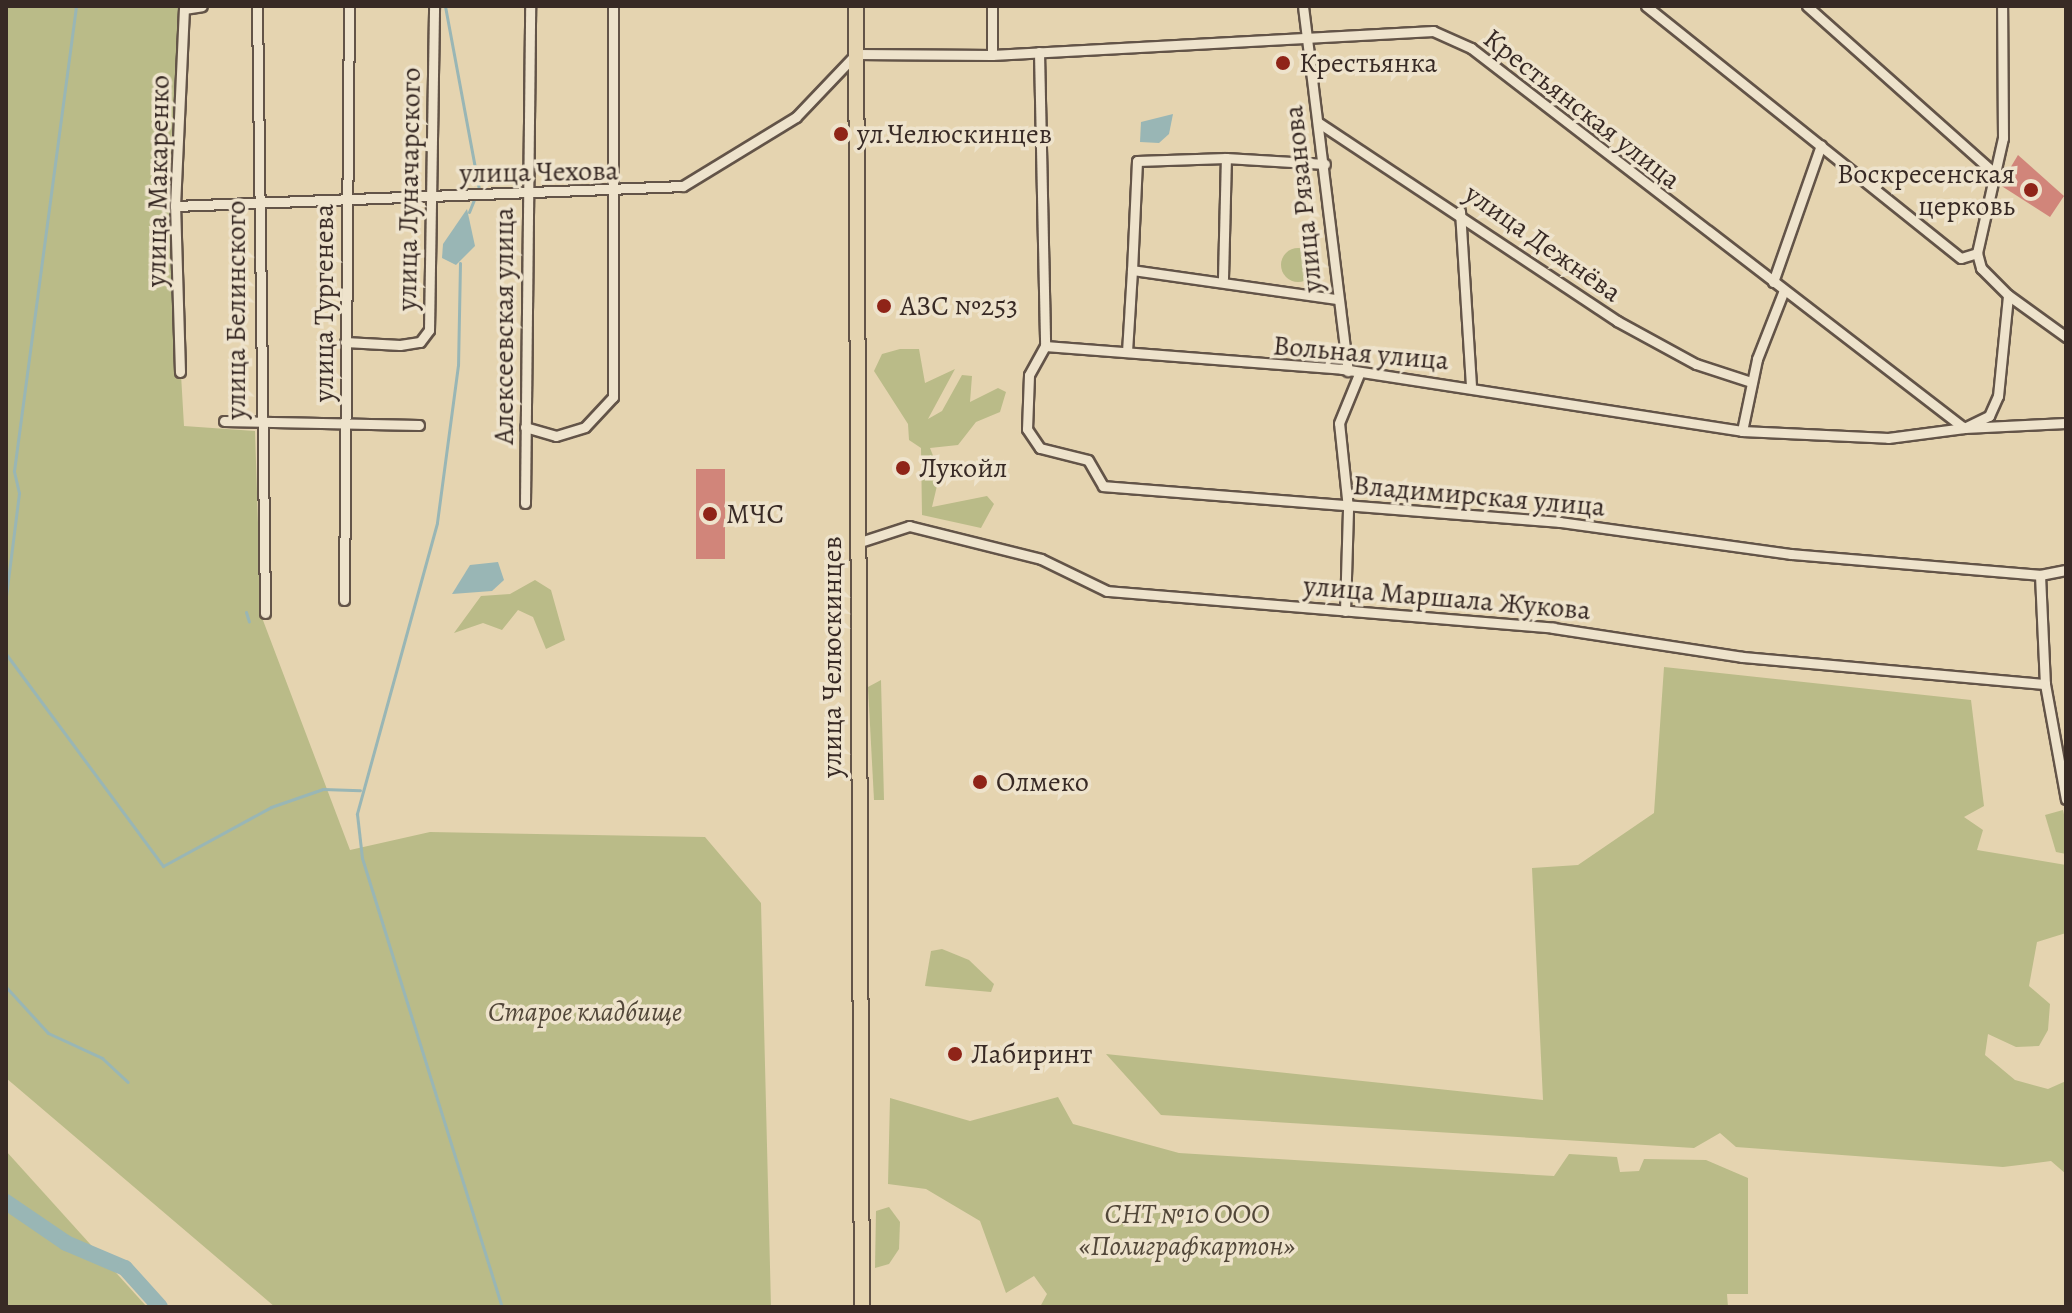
<!DOCTYPE html>
<html>
<head>
<meta charset="utf-8">
<style>
	body { margin:0 }
	#map { position:relative; width:2072px; height:1313px; overflow:hidden; background:#e5d4b0; font-family:Alegreya,serif }
	div>[style] { position:absolute }
	[style*='--x'] { left:calc(var(--x)*1px); top:calc(var(--y)*1px); width:calc(var(--w)*1px); rotate:calc(var(--a)*1deg) }
	.green>* { inset:0; background:#babb88 }
	.round { border-radius:50% }
	.water>* { inset:0; background:#99b6b5 }
	.stream>* { height:3px; margin:-1.5px; padding:0 1.5px; transform-origin:1.5px; border-radius:1.5px; background:#99b6b5 }
	.river>* { height:16px; margin:-8px; padding:0 8px; transform-origin:8px; border-radius:8px; background:#99b6b5 }
	.building>* { inset:0; background:#d1857a }
	.roads { filter:drop-shadow(2px 0 #635448) drop-shadow(-2px 0 #635448) drop-shadow(0 2px #635448) drop-shadow(0 -2px #635448) }
	.minor>* { height:9px; margin:-4.5px; padding:0 4.5px; transform-origin:4.5px; border-radius:4.5px; background:#eee3cc }
	.primary>* { height:14px; margin:-7px; padding:0 7px; transform-origin:7px; border-radius:7px; background:#e5d4b0 }
	.dots>* { width:22px; height:22px; translate:-50% -50%; box-sizing:border-box; border:4px solid #eee3cc; border-radius:50% }
	span { translate:-50% -50%; white-space:nowrap; text-align:center; line-height:1.15; -webkit-text-stroke:7px #eee3cc; paint-order:stroke }
	.poi-label { font-size:28px; color:#382a25 }
	.left { translate:0 -50%; text-align:left }
	.right { translate:-100% -50%; text-align:right }
	.street-label { font-size:28px; color:#382a25 }
	.park-label { font-size:28px; color:#524739; font-style:italic }
	.frame { position:absolute; inset:0; border:8px solid #382a25; pointer-events:none }
</style>
</head>
<body>
<div id="map">
	<div class="green">
		<div style="clip-path:polygon(6px 6px,182px 6px,169px 168px,184px 426px,255px 431px,261px 615px,350px 850px,430px 832px,705px 837px,761px 903px,771px 1307px,275px 1307px,6px 1078px)"></div>
		<div class="round" style="left:1281px;top:248px;width:34px;height:34px"></div>
		<div style="clip-path:polygon(900px 349px,919px 349px,925px 383px,955px 369px,928px 419px,942px 411px,962px 375px,972px 376px,970px 402px,998px 388px,1006px 392px,1000px 412px,976px 422px,958px 445px,930px 448px,940px 473px,932px 507px,987px 496px,994px 504px,981px 528px,922px 515px,921px 448px,909px 440px,908px 424px,874px 371px,882px 354px)"></div>
		<div style="clip-path:polygon(535px 580px,551px 590px,565px 640px,546px 649px,533px 617px,518px 610px,502px 630px,483px 623px,454px 633px,481px 596px,510px 594px)"></div>
		<div style="clip-path:polygon(1664px 667px,1971px 700px,1984px 806px,1964px 817px,1983px 830px,1977px 850px,2066px 865px,2066px 933px,2037px 942px,2029px 986px,2050px 1004px,2048px 1030px,2039px 1046px,2016px 1047px,1988px 1034px,1985px 1055px,2015px 1080px,2048px 1089px,2066px 1081px,2066px 1174px,2051px 1161px,2003px 1167px,1736px 1147px,1720px 1133px,1694px 1148px,1161px 1115px,1106px 1054px,1543px 1100px,1532px 868px,1578px 865px,1654px 813px)"></div>
		<div style="clip-path:polygon(881px 680px,884px 800px,874px 800px,868px 687px)"></div>
		<div style="clip-path:polygon(2063px 810px,2066px 824px,2066px 854px,2056px 852px,2045px 815px)"></div>
		<div style="clip-path:polygon(942px 949px,969px 960px,994px 984px,991px 992px,925px 986px,931px 951px)"></div>
		<div style="clip-path:polygon(1058px 1097px,1073px 1124px,1179px 1153px,1554px 1176px,1569px 1154px,1617px 1157px,1620px 1172px,1639px 1171px,1644px 1159px,1706px 1160px,1748px 1178px,1748px 1294px,1727px 1294px,1728px 1307px,1040px 1307px,1047px 1294px,1034px 1276px,1006px 1293px,980px 1221px,926px 1189px,888px 1184px,890px 1098px,970px 1121px)"></div>
		<div style="clip-path:polygon(6px 1151px,147px 1307px,6px 1307px)"></div>
		<div style="clip-path:polygon(889px 1207px,900px 1222px,899px 1249px,889px 1264px,875px 1268px,876px 1211px)"></div>
	</div>
	<div class="water">
		<div style="clip-path:polygon(1173px 114px,1169px 134px,1159px 143px,1140px 142px,1141px 122px)"></div>
		<div style="clip-path:polygon(467px 209px,475px 246px,456px 265px,442px 258px,443px 244px)"></div>
		<div style="clip-path:polygon(498px 562px,504px 580px,492px 591px,452px 594px,470px 565px)"></div>
	</div>
	<div class="stream">
		<div style="--x:445;--y:6;--w:187;--a:79.5"></div>
		<div style="--x:469;--y:212;--w:16;--a:-68"></div>
		<div style="--x:460;--y:263;--w:102;--a:91.1"></div>
		<div style="--x:458;--y:365;--w:159;--a:97.6"></div>
		<div style="--x:437;--y:523;--w:302;--a:105.4"></div>
		<div style="--x:357;--y:814;--w:44;--a:83.5"></div>
		<div style="--x:362;--y:858;--w:470;--a:72.7"></div>
		<div style="--x:6;--y:596;--w:104;--a:-82.8"></div>
		<div style="--x:19;--y:493;--w:23;--a:-103"></div>
		<div style="--x:14;--y:471;--w:469;--a:-82.4"></div>
		<div style="--x:246;--y:612;--w:10;--a:73"></div>
		<div style="--x:6;--y:654;--w:264;--a:53.5"></div>
		<div style="--x:163;--y:866;--w:123;--a:-28.6"></div>
		<div style="--x:271;--y:807;--w:55;--a:-19.1"></div>
		<div style="--x:323;--y:789;--w:37;--a:2"></div>
		<div style="--x:6;--y:987;--w:62;--a:47.6"></div>
		<div style="--x:48;--y:1033;--w:60;--a:24.8"></div>
		<div style="--x:102;--y:1058;--w:35;--a:43"></div>
	</div>
	<div class="river">
		<div style="--x:6;--y:1202;--w:73;--a:34.3"></div>
		<div style="--x:66;--y:1243;--w:64;--a:23"></div>
		<div style="--x:125;--y:1268;--w:52;--a:48.1"></div>
	</div>
	<div class="building">
		<div style="clip-path:polygon(2018px 155px,2064px 196px,2050px 217px,2000px 185px)"></div>
		<div style="clip-path:polygon(696px 469px,725px 469px,725px 559px,696px 559px)"></div>
	</div>
	<div class="roads">
		<div class="minor">
			<div style="--x:257;--y:6;--w:607;--a:89.24"></div>
			<div style="--x:1303;--y:6;--w:368;--a:83"></div>
			<div style="--x:1646;--y:6;--w:403;--a:38.7"></div>
			<div style="--x:1961;--y:258;--w:17;--a:-17"></div>
			<div style="--x:1977;--y:253;--w:16;--a:75"></div>
			<div style="--x:1981;--y:268;--w:38;--a:45"></div>
			<div style="--x:2008;--y:295;--w:72;--a:35.9"></div>
			<div style="--x:1807;--y:6;--w:256;--a:41.7"></div>
			<div style="--x:1039;--y:52;--w:294;--a:88.8"></div>
			<div style="--x:1045;--y:346;--w:298;--a:4.4"></div>
			<div style="--x:1342;--y:369;--w:405;--a:8.8"></div>
			<div style="--x:1742;--y:431;--w:146;--a:2.7"></div>
			<div style="--x:1888;--y:438;--w:77;--a:-7.5"></div>
			<div style="--x:1964;--y:428;--w:28;--a:-26"></div>
			<div style="--x:1989;--y:416;--w:22;--a:-66"></div>
			<div style="--x:1998;--y:396;--w:101;--a:-84.3"></div>
			<div style="--x:992;--y:55;--w:49;--a:-90"></div>
			<div style="--x:1319;--y:123;--w:358;--a:33.6"></div>
			<div style="--x:1617;--y:321;--w:90;--a:28.6"></div>
			<div style="--x:1696;--y:364;--w:58;--a:18.1"></div>
			<div style="--x:1226;--y:158;--w:89;--a:178.1"></div>
			<div style="--x:1137;--y:161;--w:109;--a:92.6"></div>
			<div style="--x:1132;--y:270;--w:206;--a:8.1"></div>
			<div style="--x:175;--y:206;--w:508;--a:-2.25"></div>
			<div style="--x:683;--y:186;--w:132;--a:-31.4"></div>
			<div style="--x:796;--y:117;--w:87;--a:-46.4"></div>
			<div style="--x:856;--y:54;--w:136;--a:0.4"></div>
			<div style="--x:992;--y:55;--w:442;--a:-3.1"></div>
			<div style="--x:1433;--y:31;--w:42;--a:24.1"></div>
			<div style="--x:1471;--y:48;--w:622;--a:37.62"></div>
			<div style="--x:1964;--y:428;--w:102;--a:-2.8"></div>
			<div style="--x:1460;--y:211;--w:174;--a:86.4"></div>
			<div style="--x:1977;--y:253;--w:118;--a:-77.3"></div>
			<div style="--x:2003;--y:138;--w:132;--a:-90.4"></div>
			<div style="--x:1223;--y:278;--w:120;--a:-88.6"></div>
			<div style="--x:1226;--y:158;--w:99;--a:3.5"></div>
			<div style="--x:1773;--y:282;--w:145;--a:-70.7"></div>
			<div style="--x:345;--y:342;--w:55;--a:3.1"></div>
			<div style="--x:400;--y:345;--w:20;--a:-9"></div>
			<div style="--x:420;--y:342;--w:15;--a:-53"></div>
			<div style="--x:429;--y:330;--w:324;--a:-89.1"></div>
			<div style="--x:1045;--y:346;--w:33;--a:119"></div>
			<div style="--x:1029;--y:375;--w:54;--a:92.1"></div>
			<div style="--x:1027;--y:429;--w:23;--a:56"></div>
			<div style="--x:1040;--y:448;--w:49;--a:14"></div>
			<div style="--x:1088;--y:460;--w:30;--a:60"></div>
			<div style="--x:1103;--y:486;--w:458;--a:4.5"></div>
			<div style="--x:1560;--y:522;--w:233;--a:7.9"></div>
			<div style="--x:1791;--y:554;--w:250;--a:4.8"></div>
			<div style="--x:2040;--y:575;--w:109;--a:87.4"></div>
			<div style="--x:2045;--y:684;--w:117;--a:79.7"></div>
			<div style="--x:1127;--y:352;--w:82;--a:-86.5"></div>
			<div style="--x:180;--y:372;--w:166;--a:-91.7"></div>
			<div style="--x:175;--y:206;--w:197;--a:-87.4"></div>
			<div style="--x:184;--y:9;--w:18;--a:-9"></div>
			<div style="--x:224;--y:421;--w:195;--a:1.2"></div>
			<div style="--x:525;--y:427;--w:32;--a:16"></div>
			<div style="--x:556;--y:436;--w:30;--a:-17"></div>
			<div style="--x:585;--y:427;--w:41;--a:-47"></div>
			<div style="--x:613;--y:397;--w:391;--a:-90"></div>
			<div style="--x:1742;--y:431;--w:74;--a:-78.2"></div>
			<div style="--x:1757;--y:359;--w:74;--a:-68.6"></div>
			<div style="--x:525;--y:503;--w:497;--a:-89.4"></div>
			<div style="--x:857;--y:543;--w:55;--a:-18.1"></div>
			<div style="--x:909;--y:526;--w:136;--a:14"></div>
			<div style="--x:1041;--y:559;--w:73;--a:25.9"></div>
			<div style="--x:1107;--y:591;--w:448;--a:4.7"></div>
			<div style="--x:1553;--y:628;--w:191;--a:8.7"></div>
			<div style="--x:1742;--y:657;--w:304;--a:5.1"></div>
			<div style="--x:2040;--y:575;--w:26;--a:-11"></div>
			<div style="--x:344;--y:600;--w:594;--a:-89.52"></div>
			<div style="--x:1345;--y:611;--w:103;--a:-88.3"></div>
			<div style="--x:1348;--y:508;--w:85;--a:-96"></div>
			<div style="--x:1339;--y:423;--w:53;--a:-67.8"></div>
		</div>
		<div class="primary">
			<div style="--x:856;--y:6;--w:1301;--a:89.74"></div>
		</div>
	</div>
	<div class="dots">
		<div style="left:1283px;top:63px;background:#8f2418"></div>
		<div style="left:841px;top:134px;background:#8f2418"></div>
		<div style="left:2031px;top:190px;background:#8f2418"></div>
		<div style="left:884px;top:306px;background:#8f2418"></div>
		<div style="left:903px;top:468px;background:#8f2418"></div>
		<div style="left:710px;top:514px;background:#8f2418"></div>
		<div style="left:980px;top:782px;background:#8f2418"></div>
		<div style="left:955px;top:1054px;background:#8f2418"></div>
	</div>
	<div class="poi-label">
		<span class="left" style="left:1299px;top:63px">Крестьянка</span>
		<span class="left" style="left:857px;top:134px">ул.Челюскинцев</span>
		<span class="right" style="left:2015px;top:190px">Воскресенская<br>церковь</span>
		<span class="left" style="left:900px;top:306px">АЗС №253</span>
		<span class="left" style="left:919px;top:468px">Лукойл</span>
		<span class="left" style="left:726px;top:514px">МЧС</span>
		<span class="left" style="left:996px;top:782px">Олмеко</span>
		<span class="left" style="left:971px;top:1054px">Лабиринт</span>
	</div>
	<div class="street-label">
		<span style="left:1582px;top:109px;rotate:38deg">Крестьянская улица</span>
		<span style="left:539px;top:172px;rotate:-1deg">улица Чехова</span>
		<span style="left:158px;top:181px;rotate:-89deg">улица Макаренко</span>
		<span style="left:409px;top:189px;rotate:-89deg">улица Луначарского</span>
		<span style="left:1303px;top:199px;rotate:-96deg">улица Рязанова</span>
		<span style="left:1543px;top:243px;rotate:35deg">улица Дежнёва</span>
		<span style="left:324px;top:303px;rotate:-90deg">улица Тургенева</span>
		<span style="left:236px;top:310px;rotate:-90deg">улица Белинского</span>
		<span style="left:504px;top:326px;rotate:-90deg">Алексеевская улица</span>
		<span style="left:1361px;top:353px;rotate:5deg">Вольная улица</span>
		<span style="left:1479px;top:496px;rotate:5deg">Владимирская улица</span>
		<span style="left:1447px;top:598px;rotate:5deg">улица Маршала Жукова</span>
		<span style="left:832px;top:657px;rotate:-90deg">улица Челюскинцев</span>
	</div>
	<div class="park-label">
		<span style="left:585px;top:1012px">Старое кладбище</span>
		<span style="left:1187px;top:1230px">СНТ №10 ООО<br>«Полиграфкартон»</span>
	</div>
	<div class="frame"></div>
</div>
</body>
</html>
